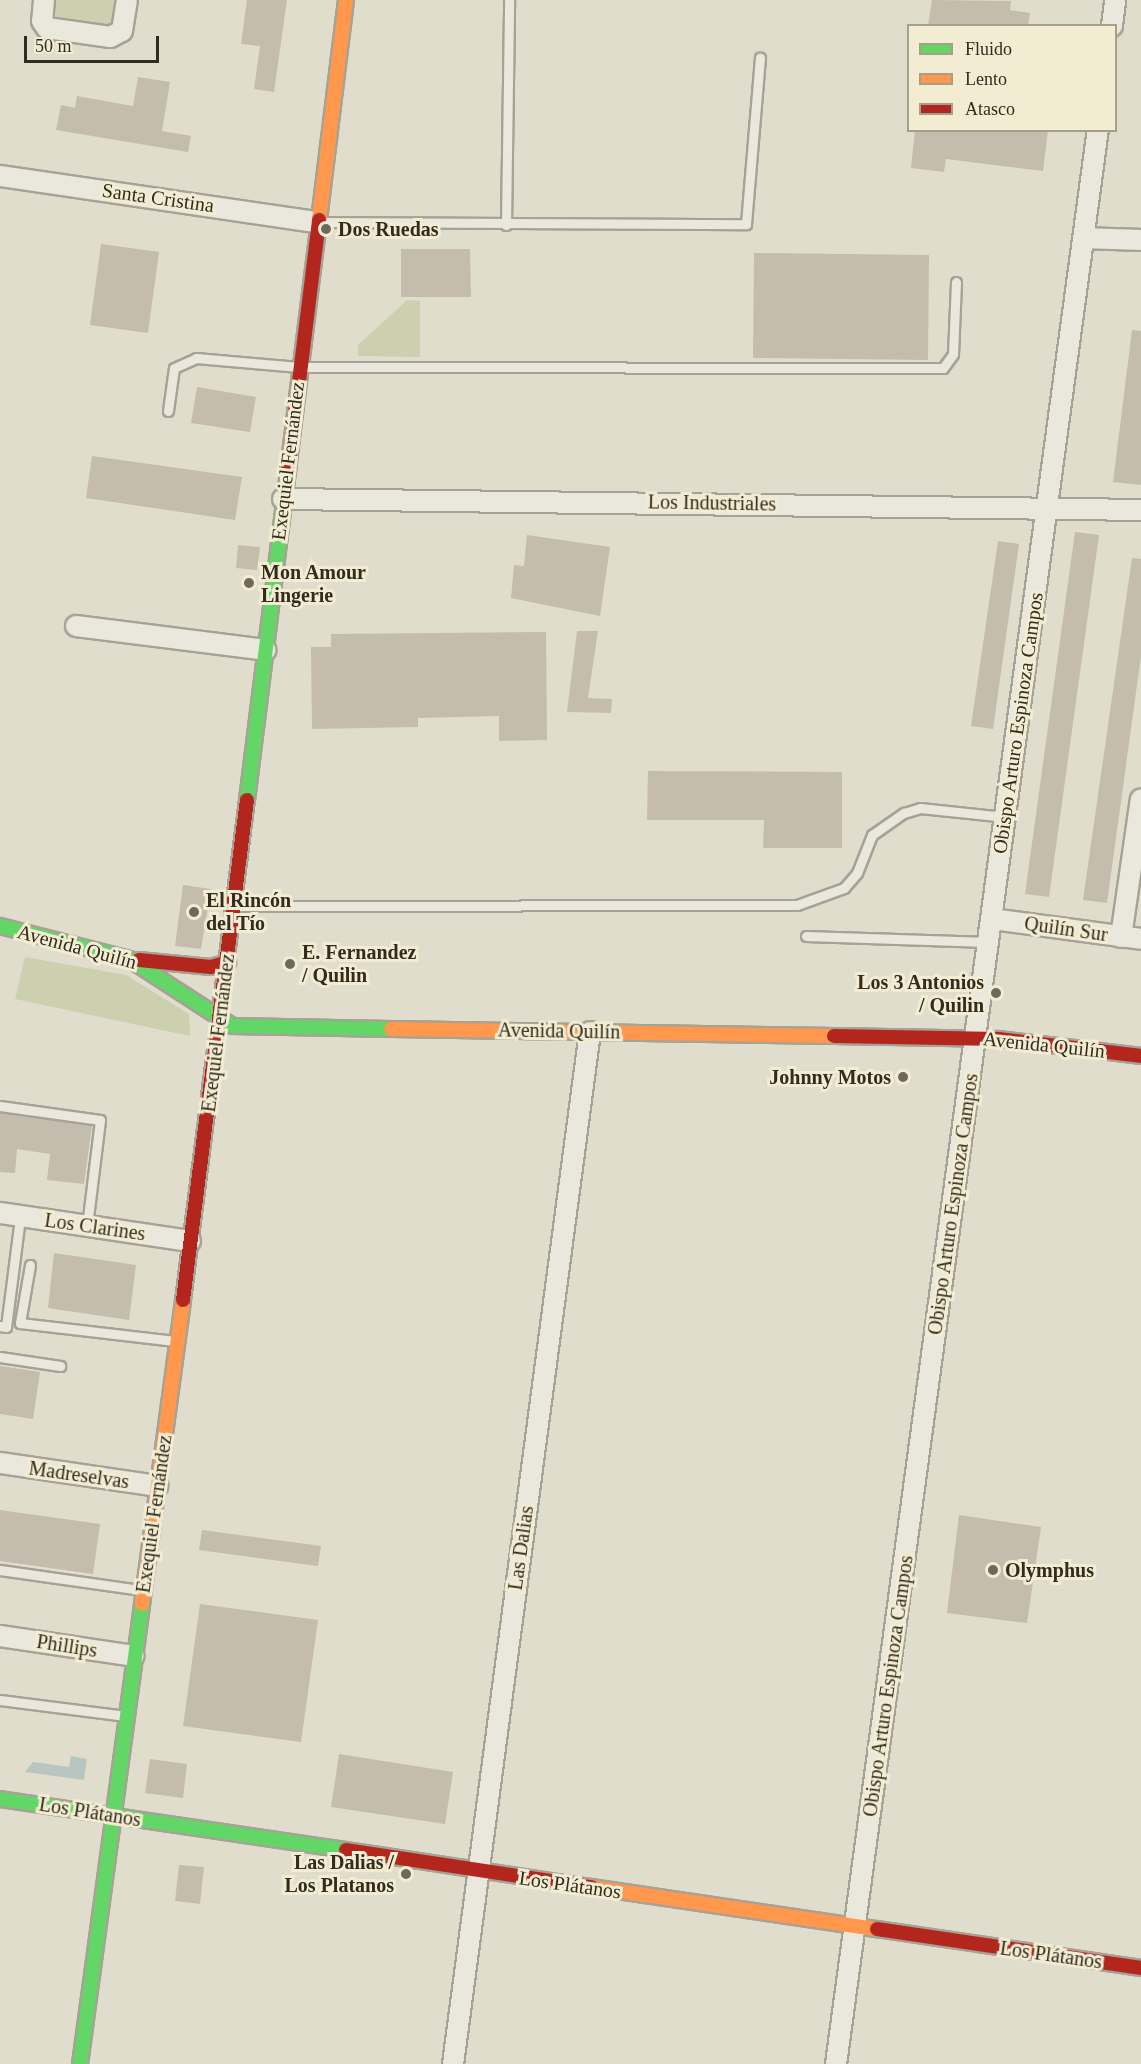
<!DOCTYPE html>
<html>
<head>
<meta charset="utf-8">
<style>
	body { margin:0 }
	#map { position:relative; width:1141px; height:2064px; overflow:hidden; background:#e1ddcc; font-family:Georgia,serif }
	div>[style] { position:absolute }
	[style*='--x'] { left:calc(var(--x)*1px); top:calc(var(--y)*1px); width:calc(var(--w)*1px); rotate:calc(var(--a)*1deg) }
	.green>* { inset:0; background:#ccd0af }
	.water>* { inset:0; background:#b7c7bf }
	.building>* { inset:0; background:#c4bcad }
	.roads { filter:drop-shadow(2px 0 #a6a295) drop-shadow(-2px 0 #a6a295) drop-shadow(0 2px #a6a295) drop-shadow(0 -2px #a6a295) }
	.lane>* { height:9px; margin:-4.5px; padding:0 4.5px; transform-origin:4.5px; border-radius:4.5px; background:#eae7dc }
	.street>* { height:20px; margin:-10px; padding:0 10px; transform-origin:10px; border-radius:10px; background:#eae7dc }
	.fast>* { height:14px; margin:-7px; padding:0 7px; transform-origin:7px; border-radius:7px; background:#63d668 }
	.slow>* { height:14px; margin:-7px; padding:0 7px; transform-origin:7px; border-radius:7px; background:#ff974d }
	.jam>* { height:14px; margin:-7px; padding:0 7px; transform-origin:7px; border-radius:7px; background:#b3261e }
	.dots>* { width:16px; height:16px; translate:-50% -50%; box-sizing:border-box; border:3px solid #f2ecd2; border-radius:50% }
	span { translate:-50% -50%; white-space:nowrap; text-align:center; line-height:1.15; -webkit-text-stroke:6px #f2ecd2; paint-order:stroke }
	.street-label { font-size:20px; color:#332b1e }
	.poi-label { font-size:20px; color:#332b1e; font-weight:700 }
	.left { translate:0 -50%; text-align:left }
	.right { translate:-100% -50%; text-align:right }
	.legend { position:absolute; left:907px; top:24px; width:210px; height:108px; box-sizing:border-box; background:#f2ecd2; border:2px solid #a69f8a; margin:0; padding:8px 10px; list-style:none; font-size:18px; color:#332b1e }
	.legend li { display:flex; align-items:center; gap:12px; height:30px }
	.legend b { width:30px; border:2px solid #a69f8a }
	.scale { position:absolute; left:24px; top:36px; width:135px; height:27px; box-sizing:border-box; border:3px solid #332b1e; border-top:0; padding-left:8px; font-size:18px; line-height:21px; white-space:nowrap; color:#332b1e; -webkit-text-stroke:4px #f2ecd2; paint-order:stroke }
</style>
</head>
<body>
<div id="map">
	<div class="green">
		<div style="clip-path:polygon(50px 0,122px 0,117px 33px,47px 23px)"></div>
		<div style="clip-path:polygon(407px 300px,420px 301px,420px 357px,358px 356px,358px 345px)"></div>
		<div style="clip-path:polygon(25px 957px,126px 975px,189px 1014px,190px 1036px,15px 999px)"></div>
	</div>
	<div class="water">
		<div style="clip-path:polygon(71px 1756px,87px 1759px,84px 1780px,25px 1772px,33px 1762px,69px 1767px)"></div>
	</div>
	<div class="building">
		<div style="clip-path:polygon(247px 0,287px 0,274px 92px,254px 89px,260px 46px,241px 44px)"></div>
		<div style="clip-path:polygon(932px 0,1011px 1px,1010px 10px,1030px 13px,1028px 26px,928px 26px)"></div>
		<div style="clip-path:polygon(138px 77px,170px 82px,162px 131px,191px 136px,188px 152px,56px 130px,61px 105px,75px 108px,77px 96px,133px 106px)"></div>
		<div style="clip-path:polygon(915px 130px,1048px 130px,1043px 171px,946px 159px,944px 172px,911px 168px)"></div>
		<div style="clip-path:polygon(101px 244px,159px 252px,148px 333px,90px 325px)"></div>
		<div style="clip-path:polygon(401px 249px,470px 249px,471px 297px,401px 297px)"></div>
		<div style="clip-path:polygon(754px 253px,929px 255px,928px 360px,753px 358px)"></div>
		<div style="clip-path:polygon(1132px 330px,1141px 331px,1141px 485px,1113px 482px)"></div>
		<div style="clip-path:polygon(197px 387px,256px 397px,250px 432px,191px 423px)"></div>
		<div style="clip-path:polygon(92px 456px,242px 477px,235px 520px,86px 498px)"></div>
		<div style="clip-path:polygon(1075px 532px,1099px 535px,1049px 897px,1025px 894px)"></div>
		<div style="clip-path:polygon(527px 535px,610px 547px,600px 616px,511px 598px,514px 565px,524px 566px)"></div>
		<div style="clip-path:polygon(998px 541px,1019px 544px,993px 729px,971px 726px)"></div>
		<div style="clip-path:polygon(238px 545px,260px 547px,257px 570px,236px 568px)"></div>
		<div style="clip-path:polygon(1132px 558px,1141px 559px,1141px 656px,1107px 903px,1083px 900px)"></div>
		<div style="clip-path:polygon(577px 631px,598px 631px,588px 698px,612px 699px,611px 713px,567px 712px)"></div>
		<div style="clip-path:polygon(546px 632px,547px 740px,499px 741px,499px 716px,418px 718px,418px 727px,312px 729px,311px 647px,331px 647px,331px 634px)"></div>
		<div style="clip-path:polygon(648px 771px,842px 772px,842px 848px,763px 848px,764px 820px,647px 820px)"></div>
		<div style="clip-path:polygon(183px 885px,211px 889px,201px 949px,175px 946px)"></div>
		<div style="clip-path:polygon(0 1113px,92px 1126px,84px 1184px,47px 1180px,50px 1154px,17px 1149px,15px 1173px,0 1172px)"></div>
		<div style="clip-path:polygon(54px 1253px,136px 1265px,129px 1320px,48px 1308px)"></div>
		<div style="clip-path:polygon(0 1366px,40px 1372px,33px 1419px,0 1414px)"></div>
		<div style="clip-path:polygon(0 1510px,100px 1524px,93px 1574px,0 1561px)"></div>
		<div style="clip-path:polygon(959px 1515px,1041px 1527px,1027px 1623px,947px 1613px)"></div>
		<div style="clip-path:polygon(202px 1530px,321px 1546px,318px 1566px,199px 1550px)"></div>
		<div style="clip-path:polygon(200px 1604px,318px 1620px,301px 1742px,183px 1726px)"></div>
		<div style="clip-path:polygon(339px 1754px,453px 1772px,445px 1824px,331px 1807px)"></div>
		<div style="clip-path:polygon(150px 1759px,187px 1764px,183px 1798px,145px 1793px)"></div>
		<div style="clip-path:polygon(179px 1865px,204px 1867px,200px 1904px,175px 1901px)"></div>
	</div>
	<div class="roads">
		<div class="lane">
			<div style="--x:322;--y:222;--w:424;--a:0.3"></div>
			<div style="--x:746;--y:224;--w:167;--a:-85.2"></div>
			<div style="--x:506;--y:225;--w:225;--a:-89.2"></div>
			<div style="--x:168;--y:411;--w:43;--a:-82.1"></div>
			<div style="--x:174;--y:368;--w:24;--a:-24"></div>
			<div style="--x:196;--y:358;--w:103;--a:5"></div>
			<div style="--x:299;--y:367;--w:644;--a:0.09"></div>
			<div style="--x:943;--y:368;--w:17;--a:-54"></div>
			<div style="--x:953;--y:354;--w:72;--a:-87.6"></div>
			<div style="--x:238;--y:906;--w:559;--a:-0.1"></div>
			<div style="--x:797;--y:905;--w:50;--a:-19.9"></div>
			<div style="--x:844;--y:888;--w:20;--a:-49"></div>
			<div style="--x:857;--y:873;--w:41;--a:-68.5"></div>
			<div style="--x:872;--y:835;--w:39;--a:-35"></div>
			<div style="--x:904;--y:813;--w:17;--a:-17"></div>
			<div style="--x:920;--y:808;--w:85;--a:6"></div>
			<div style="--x:806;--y:936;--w:182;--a:1.9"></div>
			<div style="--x:0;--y:1106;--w:101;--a:8"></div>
			<div style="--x:100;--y:1120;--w:107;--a:97"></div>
			<div style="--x:30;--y:1265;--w:59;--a:99.8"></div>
			<div style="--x:20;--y:1323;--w:156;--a:6.6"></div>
			<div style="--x:0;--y:1326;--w:6;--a:9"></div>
			<div style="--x:6;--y:1327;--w:111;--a:-82.7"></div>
			<div style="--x:0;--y:1357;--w:61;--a:8.5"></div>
			<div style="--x:0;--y:1570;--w:142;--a:8.1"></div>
			<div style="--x:0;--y:1700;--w:127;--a:7.2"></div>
		</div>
		<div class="street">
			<div style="--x:44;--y:0;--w:21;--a:95"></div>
			<div style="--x:42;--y:21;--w:9;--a:54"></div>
			<div style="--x:47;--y:28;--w:64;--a:8.1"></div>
			<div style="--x:110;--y:37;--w:13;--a:-27"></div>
			<div style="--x:122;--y:31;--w:31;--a:-81"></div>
			<div style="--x:1112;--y:26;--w:26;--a:-83"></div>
			<div style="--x:0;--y:176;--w:319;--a:8.3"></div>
			<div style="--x:1084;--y:238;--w:57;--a:2"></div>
			<div style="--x:283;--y:499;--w:858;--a:0.73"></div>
			<div style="--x:76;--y:626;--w:191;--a:7.2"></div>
			<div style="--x:992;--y:919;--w:150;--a:7.6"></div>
			<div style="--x:1121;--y:937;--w:139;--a:-81.8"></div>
			<div style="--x:0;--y:1213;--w:192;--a:8.4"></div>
			<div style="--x:0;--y:1463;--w:159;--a:8.3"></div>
			<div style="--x:0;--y:1636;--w:135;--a:8.5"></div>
			<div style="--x:453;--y:2064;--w:1041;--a:-82.44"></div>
			<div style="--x:836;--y:2064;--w:1952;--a:-82.29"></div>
		</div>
		<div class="fast">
			<div style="--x:247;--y:800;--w:333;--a:-82.9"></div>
			<div style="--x:0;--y:926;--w:133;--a:14.3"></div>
			<div style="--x:129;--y:959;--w:123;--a:33"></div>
			<div style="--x:232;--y:1026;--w:159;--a:1.1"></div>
			<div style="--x:0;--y:1799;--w:350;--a:8.4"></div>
			<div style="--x:80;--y:2064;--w:464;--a:-82.3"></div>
		</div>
		<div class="slow">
			<div style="--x:319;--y:220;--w:222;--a:-83"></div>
			<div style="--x:391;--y:1029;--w:443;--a:0.9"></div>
			<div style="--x:142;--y:1604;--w:307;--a:-82.3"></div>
			<div style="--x:591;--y:1887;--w:289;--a:8.4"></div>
		</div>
		<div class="jam">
			<div style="--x:288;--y:470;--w:252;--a:-82.9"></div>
			<div style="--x:139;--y:960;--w:72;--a:5.6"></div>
			<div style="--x:211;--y:967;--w:18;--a:-16"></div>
			<div style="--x:834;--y:1036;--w:165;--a:1"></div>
			<div style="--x:999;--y:1039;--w:143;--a:6.8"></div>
			<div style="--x:183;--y:1300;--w:504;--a:-82.71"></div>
			<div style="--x:346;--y:1850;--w:248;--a:8.6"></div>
			<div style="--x:877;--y:1929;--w:267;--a:8.4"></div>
		</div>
	</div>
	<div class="dots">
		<div style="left:326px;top:229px;background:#70695b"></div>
		<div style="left:249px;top:583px;background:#70695b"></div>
		<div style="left:194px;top:912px;background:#70695b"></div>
		<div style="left:290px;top:964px;background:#70695b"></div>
		<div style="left:996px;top:993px;background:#70695b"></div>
		<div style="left:903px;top:1077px;background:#70695b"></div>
		<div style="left:993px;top:1570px;background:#70695b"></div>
		<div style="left:406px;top:1874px;background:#70695b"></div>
	</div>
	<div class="street-label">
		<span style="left:158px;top:198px;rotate:8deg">Santa Cristina</span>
		<span style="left:288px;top:461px;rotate:-83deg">Exequiel Fernández</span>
		<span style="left:712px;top:503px;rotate:1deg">Los Industriales</span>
		<span style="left:1018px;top:723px;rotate:-82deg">Obispo Arturo Espinoza Campos</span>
		<span style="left:1066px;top:929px;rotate:8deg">Quilín Sur</span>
		<span style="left:77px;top:947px;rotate:15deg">Avenida Quilín</span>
		<span style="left:559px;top:1031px;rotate:1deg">Avenida Quilín</span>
		<span style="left:218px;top:1033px;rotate:-83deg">Exequiel Fernández</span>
		<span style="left:1044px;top:1045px;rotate:6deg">Avenida Quilín</span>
		<span style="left:953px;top:1204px;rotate:-82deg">Obispo Arturo Espinoza Campos</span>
		<span style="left:95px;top:1227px;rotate:8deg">Los Clarines</span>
		<span style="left:79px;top:1475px;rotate:8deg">Madreselvas</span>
		<span style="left:154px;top:1514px;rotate:-82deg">Exequiel Fernández</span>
		<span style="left:521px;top:1548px;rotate:-82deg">Las Dalias</span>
		<span style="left:67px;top:1646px;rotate:9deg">Phillips</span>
		<span style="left:888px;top:1686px;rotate:-82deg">Obispo Arturo Espinoza Campos</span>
		<span style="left:90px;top:1812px;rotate:9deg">Los Plátanos</span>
		<span style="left:570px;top:1885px;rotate:8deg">Los Plátanos</span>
		<span style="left:1051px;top:1955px;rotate:8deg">Los Plátanos</span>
	</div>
	<div class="poi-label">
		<span class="left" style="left:338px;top:229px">Dos Ruedas</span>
		<span class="left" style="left:261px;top:584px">Mon Amour<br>Lingerie</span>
		<span class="left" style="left:206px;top:912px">El Rincón<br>del Tío</span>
		<span class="left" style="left:302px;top:964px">E. Fernandez<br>/ Quilin</span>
		<span class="right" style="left:984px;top:994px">Los 3 Antonios<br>/ Quilin</span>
		<span class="right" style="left:891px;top:1077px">Johnny Motos</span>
		<span class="left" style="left:1005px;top:1570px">Olymphus</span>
		<span class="right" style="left:394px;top:1874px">Las Dalias /<br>Los Platanos</span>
	</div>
	<ul class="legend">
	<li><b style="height:8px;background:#63d668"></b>Fluido</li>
	<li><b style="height:8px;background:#ff974d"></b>Lento</li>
	<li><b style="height:8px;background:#b3261e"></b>Atasco</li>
	</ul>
	<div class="scale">50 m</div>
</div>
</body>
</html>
